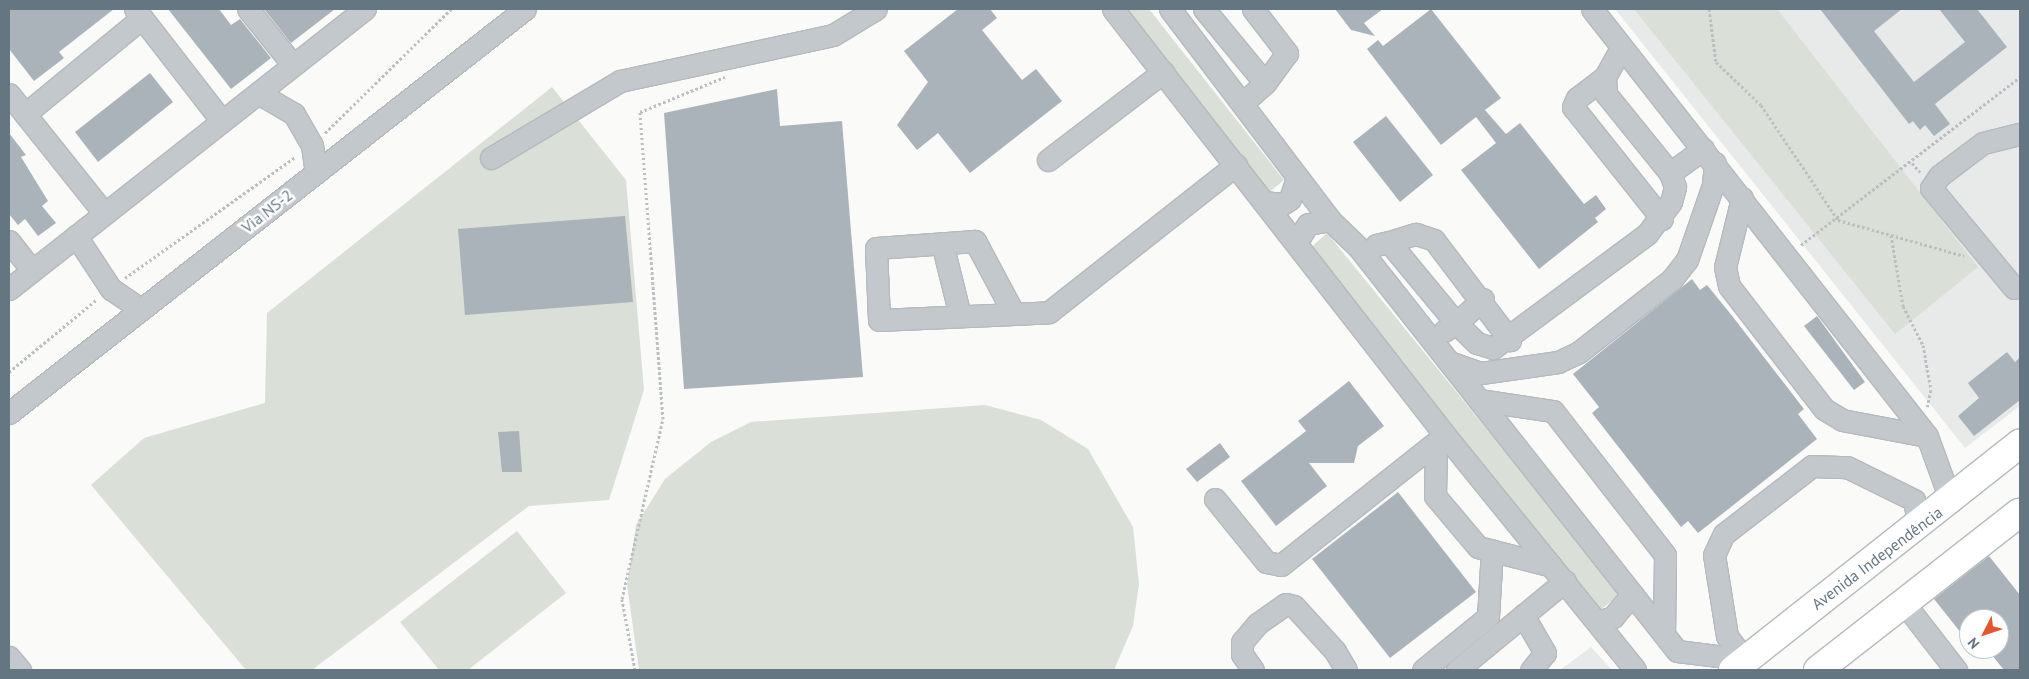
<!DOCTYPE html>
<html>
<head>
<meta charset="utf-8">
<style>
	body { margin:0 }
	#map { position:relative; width:2029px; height:679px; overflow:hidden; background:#fafaf8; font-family:"PT Sans",sans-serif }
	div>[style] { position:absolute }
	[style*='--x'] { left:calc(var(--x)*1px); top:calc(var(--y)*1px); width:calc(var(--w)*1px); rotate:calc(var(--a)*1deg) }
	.built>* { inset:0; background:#e8e9e9 }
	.green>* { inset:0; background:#dadfd7 }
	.building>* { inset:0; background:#aab3b9 }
	.path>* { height:3px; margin-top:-1.5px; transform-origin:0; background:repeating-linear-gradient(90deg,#bbbfc2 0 2.5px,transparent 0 5px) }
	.roads { filter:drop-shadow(1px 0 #b5babe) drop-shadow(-1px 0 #b5babe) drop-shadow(0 1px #b5babe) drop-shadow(0 -1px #b5babe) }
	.minor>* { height:21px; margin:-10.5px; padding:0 10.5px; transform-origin:10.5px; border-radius:10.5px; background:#c3c8cc }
	.major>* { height:28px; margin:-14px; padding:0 14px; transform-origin:14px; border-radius:14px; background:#fff }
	span { translate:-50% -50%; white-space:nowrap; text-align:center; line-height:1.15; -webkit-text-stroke:5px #fff; paint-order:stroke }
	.street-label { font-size:16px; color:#657683 }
	.frame { position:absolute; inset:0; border:10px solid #657683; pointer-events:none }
	.north { position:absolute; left:1959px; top:609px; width:50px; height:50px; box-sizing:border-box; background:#fff; border:1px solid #c1c8cd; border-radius:50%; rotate:229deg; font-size:14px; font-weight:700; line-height:20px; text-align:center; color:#657683 }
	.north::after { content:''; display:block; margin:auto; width:18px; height:22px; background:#e4572e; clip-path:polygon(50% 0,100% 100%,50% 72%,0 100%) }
</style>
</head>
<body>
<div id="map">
	<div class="built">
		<div style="clip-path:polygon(1615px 9px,2020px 9px,2020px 406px,1965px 448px)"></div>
		<div style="clip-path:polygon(1591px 647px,1612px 670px,1560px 670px)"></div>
	</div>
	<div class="green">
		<div style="clip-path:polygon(1122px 9px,1149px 9px,1284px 180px,1267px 194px)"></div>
		<div style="clip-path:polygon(1634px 9px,1777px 9px,1978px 267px,1895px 334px)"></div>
		<div style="clip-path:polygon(552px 87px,626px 180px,644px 390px,609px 500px,529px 506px,312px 670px,246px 670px,91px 485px,144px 438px,265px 403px,267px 313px)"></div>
		<div style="clip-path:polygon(1327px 233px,1621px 594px,1599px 611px,1309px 249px)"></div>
		<div style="clip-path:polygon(985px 405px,1041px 420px,1088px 449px,1133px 527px,1139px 584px,1133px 626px,1114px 670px,639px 670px,627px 585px,636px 525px,665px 479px,711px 442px,751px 422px)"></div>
		<div style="clip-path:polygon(517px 531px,566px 593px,468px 670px,439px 670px,400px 622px)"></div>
	</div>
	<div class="building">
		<div style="clip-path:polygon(9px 9px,114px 9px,59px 52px,64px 58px,34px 81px,9px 49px)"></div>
		<div style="clip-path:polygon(168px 9px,219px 9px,231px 25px,240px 19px,271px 58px,231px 89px)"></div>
		<div style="clip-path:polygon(264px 9px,335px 9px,291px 43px)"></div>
		<div style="clip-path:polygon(958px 9px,990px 9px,997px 18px,982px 30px,1022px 80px,1036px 69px,1062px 101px,970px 173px,938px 133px,917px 150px,897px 125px,928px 82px,904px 51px)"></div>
		<div style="clip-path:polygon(1335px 9px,1383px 9px,1364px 23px,1375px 36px,1351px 30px)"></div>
		<div style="clip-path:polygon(1431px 9px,1501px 98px,1485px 110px,1506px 134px,1520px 123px,1584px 204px,1596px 195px,1606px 209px,1595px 218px,1598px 222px,1539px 269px,1461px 170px,1496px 143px,1476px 117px,1441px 145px,1367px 49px,1378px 40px,1383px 46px)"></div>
		<div style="clip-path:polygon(1820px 9px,1902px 9px,1874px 31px,1914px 82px,1965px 42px,1939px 9px,1977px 9px,2007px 47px,1935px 104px,1950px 124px,1934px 136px,1925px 125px,1920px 130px,1913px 121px,1909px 124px)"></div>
		<div style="clip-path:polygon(150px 73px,173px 102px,98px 162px,75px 132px)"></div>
		<div style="clip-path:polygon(777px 89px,780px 126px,842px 121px,863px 377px,684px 389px,664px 113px)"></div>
		<div style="clip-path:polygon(1386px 116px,1433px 175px,1400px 202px,1353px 142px)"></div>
		<div style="clip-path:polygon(9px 133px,26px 155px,21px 157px,48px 201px,42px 206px,56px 223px,38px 236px,25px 219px,18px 225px,9px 214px)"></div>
		<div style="clip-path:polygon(625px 216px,633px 302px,465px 315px,458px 229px)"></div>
		<div style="clip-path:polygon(1692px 279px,1700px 290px,1707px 285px,1733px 317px,1804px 409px,1798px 414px,1817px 439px,1698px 533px,1688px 521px,1681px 527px,1592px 413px,1599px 407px,1573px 374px)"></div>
		<div style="clip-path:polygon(1817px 316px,1865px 382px,1854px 390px,1804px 326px)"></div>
		<div style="clip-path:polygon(2007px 352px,2015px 362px,2020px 357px,2020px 400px,1974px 436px,1958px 416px,1979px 398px,1968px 383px)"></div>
		<div style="clip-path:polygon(1349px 381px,1384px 426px,1358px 446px,1354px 463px,1309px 463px,1327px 486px,1276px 526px,1241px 481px,1306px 431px,1298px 421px)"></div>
		<div style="clip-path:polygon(519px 431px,522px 472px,502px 472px,498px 432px)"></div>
		<div style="clip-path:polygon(1220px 443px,1230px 457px,1197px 482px,1186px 469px)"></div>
		<div style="clip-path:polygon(1398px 492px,1476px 592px,1390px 658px,1312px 559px)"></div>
		<div style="clip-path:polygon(1989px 556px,2020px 595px,2020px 670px,2004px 670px,1987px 649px,1999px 649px,1999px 619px,1969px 619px,1969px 643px,1934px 599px)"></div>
	</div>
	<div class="path">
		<div style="--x:1709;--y:9;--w:53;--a:82.5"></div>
		<div style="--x:1716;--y:62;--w:62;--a:43.7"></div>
		<div style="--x:1761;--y:105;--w:138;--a:56.2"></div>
		<div style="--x:1838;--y:220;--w:131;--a:15.9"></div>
		<div style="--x:325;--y:133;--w:177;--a:-44.5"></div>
		<div style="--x:1912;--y:163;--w:12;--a:48"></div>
		<div style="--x:1891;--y:235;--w:72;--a:80.4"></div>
		<div style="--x:1903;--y:306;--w:44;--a:62.9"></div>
		<div style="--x:1923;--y:345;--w:46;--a:79.9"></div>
		<div style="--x:1931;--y:390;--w:17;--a:103"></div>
		<div style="--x:1801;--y:245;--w:276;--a:-37.5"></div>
		<div style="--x:125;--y:278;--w:209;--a:-35.4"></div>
		<div style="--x:9;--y:372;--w:113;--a:-39.6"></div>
		<div style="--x:635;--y:670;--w:72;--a:-100.4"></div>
		<div style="--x:622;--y:599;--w:185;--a:-77.2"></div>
		<div style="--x:663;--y:419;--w:308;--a:-94.3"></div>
		<div style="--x:640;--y:112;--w:92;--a:-22.4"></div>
	</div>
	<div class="roads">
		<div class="minor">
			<div style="--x:135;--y:9;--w:142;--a:52.2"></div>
			<div style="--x:248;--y:9;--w:72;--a:51.2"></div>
			<div style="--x:1113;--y:9;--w:540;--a:52.07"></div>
			<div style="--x:1445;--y:435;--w:302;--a:51"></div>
			<div style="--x:1170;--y:9;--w:265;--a:52.8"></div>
			<div style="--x:1330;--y:220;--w:40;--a:44"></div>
			<div style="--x:1359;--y:248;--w:513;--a:51.72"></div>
			<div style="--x:1677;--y:651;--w:48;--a:7.1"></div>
			<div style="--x:1725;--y:657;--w:28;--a:-4"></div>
			<div style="--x:1204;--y:9;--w:96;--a:50.5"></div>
			<div style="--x:1265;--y:83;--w:28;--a:138"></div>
			<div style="--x:1253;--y:9;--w:56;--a:52.3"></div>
			<div style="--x:1287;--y:53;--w:37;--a:126"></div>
			<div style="--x:1592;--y:9;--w:543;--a:51.88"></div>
			<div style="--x:1927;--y:436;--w:70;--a:70"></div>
			<div style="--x:1621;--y:48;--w:33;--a:119"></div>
			<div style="--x:1605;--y:77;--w:17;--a:87"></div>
			<div style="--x:1606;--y:94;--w:102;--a:51"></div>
			<div style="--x:1670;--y:173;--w:41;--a:-36"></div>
			<div style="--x:1605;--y:77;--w:35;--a:143"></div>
			<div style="--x:1577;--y:98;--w:10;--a:114"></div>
			<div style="--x:1573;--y:107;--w:143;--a:51.5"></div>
			<div style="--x:258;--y:93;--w:42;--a:30.3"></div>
			<div style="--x:294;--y:114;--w:36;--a:60"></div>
			<div style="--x:312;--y:145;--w:28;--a:82"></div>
			<div style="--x:9;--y:94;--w:152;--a:51.4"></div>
			<div style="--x:25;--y:114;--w:151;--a:-39.4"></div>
			<div style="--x:491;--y:158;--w:150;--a:-30.8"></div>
			<div style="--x:620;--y:81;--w:218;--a:-12.2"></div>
			<div style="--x:833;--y:35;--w:50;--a:-31.2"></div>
			<div style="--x:1048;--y:160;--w:145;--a:-37.4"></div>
			<div style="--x:1742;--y:198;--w:71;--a:103.8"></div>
			<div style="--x:1725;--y:267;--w:19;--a:78"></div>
			<div style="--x:1729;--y:286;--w:155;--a:52.3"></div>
			<div style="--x:1824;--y:409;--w:21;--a:31"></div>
			<div style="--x:1842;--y:420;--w:86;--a:10.7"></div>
			<div style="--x:1264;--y:202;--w:18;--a:6"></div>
			<div style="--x:1282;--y:204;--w:9;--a:-32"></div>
			<div style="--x:1290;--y:199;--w:23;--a:-72"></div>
			<div style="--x:76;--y:236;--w:64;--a:56.6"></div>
			<div style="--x:111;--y:289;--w:36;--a:34"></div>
			<div style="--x:9;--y:241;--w:37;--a:52"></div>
			<div style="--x:1389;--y:242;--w:28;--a:-17"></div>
			<div style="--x:1416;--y:234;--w:19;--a:18"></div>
			<div style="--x:1434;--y:240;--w:126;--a:52.8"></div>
			<div style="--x:942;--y:243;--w:75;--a:76.1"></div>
			<div style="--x:1296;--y:243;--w:22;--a:-58"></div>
			<div style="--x:1308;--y:224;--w:22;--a:-10"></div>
			<div style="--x:1376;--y:245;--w:13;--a:-13"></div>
			<div style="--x:1389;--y:242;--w:105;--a:50.4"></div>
			<div style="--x:1456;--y:323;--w:14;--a:146"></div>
			<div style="--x:2014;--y:288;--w:130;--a:-129.7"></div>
			<div style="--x:1931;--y:188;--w:14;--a:-56"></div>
			<div style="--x:1939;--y:176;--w:55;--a:-36.9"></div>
			<div style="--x:1983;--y:143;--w:38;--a:-14"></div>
			<div style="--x:9;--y:289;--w:453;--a:-38.2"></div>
			<div style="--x:1483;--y:299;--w:36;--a:138"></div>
			<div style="--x:1456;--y:323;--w:29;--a:44"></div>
			<div style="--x:1477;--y:343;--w:17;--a:17"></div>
			<div style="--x:1493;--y:348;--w:192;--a:-36.5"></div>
			<div style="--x:1647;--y:234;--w:40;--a:-53"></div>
			<div style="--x:1671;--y:202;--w:16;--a:-75"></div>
			<div style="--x:1675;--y:187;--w:15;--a:-110"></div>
			<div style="--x:1014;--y:314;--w:83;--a:-118.1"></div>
			<div style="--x:975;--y:241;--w:99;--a:176"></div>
			<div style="--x:876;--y:248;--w:72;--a:87.6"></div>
			<div style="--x:879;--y:320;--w:135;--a:-2.5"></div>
			<div style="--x:1014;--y:314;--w:35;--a:-3"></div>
			<div style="--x:1049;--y:312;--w:238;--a:-38.2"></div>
			<div style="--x:1449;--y:362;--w:34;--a:19"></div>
			<div style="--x:1481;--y:373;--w:78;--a:-8.1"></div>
			<div style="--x:1558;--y:362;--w:23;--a:-25"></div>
			<div style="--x:1579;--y:352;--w:118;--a:-38.1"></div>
			<div style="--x:1672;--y:279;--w:24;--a:-52"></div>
			<div style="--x:1687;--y:260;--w:79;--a:-70.9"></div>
			<div style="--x:1713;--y:185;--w:22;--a:-85"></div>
			<div style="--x:1479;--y:400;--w:75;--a:8.5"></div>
			<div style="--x:1553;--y:411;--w:182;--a:52.1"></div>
			<div style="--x:1665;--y:555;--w:78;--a:90.7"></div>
			<div style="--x:9;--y:413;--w:655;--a:-38.06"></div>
			<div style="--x:1436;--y:444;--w:52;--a:91.1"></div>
			<div style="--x:1435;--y:496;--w:67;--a:49.9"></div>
			<div style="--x:1478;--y:547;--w:76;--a:14.4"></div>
			<div style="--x:1215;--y:499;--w:81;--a:51"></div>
			<div style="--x:1266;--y:562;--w:15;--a:11"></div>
			<div style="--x:1281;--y:565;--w:209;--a:-38.4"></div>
			<div style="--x:1904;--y:603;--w:85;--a:52.2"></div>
			<div style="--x:1523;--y:615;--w:44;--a:59.9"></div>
			<div style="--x:1545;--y:653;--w:22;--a:129"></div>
			<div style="--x:1597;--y:622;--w:17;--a:-17"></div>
			<div style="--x:1613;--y:617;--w:30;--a:-50"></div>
			<div style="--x:1742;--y:656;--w:25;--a:-127"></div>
			<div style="--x:1727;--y:636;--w:82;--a:-99.1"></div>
			<div style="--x:1714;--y:555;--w:23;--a:-65"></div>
			<div style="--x:1724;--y:534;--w:111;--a:-37.7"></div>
			<div style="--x:1812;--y:466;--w:35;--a:2"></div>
			<div style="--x:1847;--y:467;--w:75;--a:26.2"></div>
			<div style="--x:1914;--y:500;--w:23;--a:80"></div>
			<div style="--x:9;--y:657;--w:17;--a:50"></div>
			<div style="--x:1253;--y:670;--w:19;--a:-125"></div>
			<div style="--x:1242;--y:654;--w:12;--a:-90"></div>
			<div style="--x:1242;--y:642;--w:23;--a:-50"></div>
			<div style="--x:1257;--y:624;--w:35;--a:-35"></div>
			<div style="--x:1286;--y:604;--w:8;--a:14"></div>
			<div style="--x:1294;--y:606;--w:61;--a:47.7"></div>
			<div style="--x:1335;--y:651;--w:22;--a:60"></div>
			<div style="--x:1423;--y:670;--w:84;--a:-39.2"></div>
			<div style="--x:1488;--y:617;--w:67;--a:-86.6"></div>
			<div style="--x:1457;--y:670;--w:140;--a:-39.5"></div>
		</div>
		<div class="major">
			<div style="--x:1733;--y:670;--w:366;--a:-38.3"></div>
			<div style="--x:1818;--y:670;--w:256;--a:-38"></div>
		</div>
	</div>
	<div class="street-label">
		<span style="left:267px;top:211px;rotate:-38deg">Via NS-2</span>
		<span style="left:1877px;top:558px;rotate:-37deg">Avenida Independência</span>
	</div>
	<div class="frame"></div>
	<div class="north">N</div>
</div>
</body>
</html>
